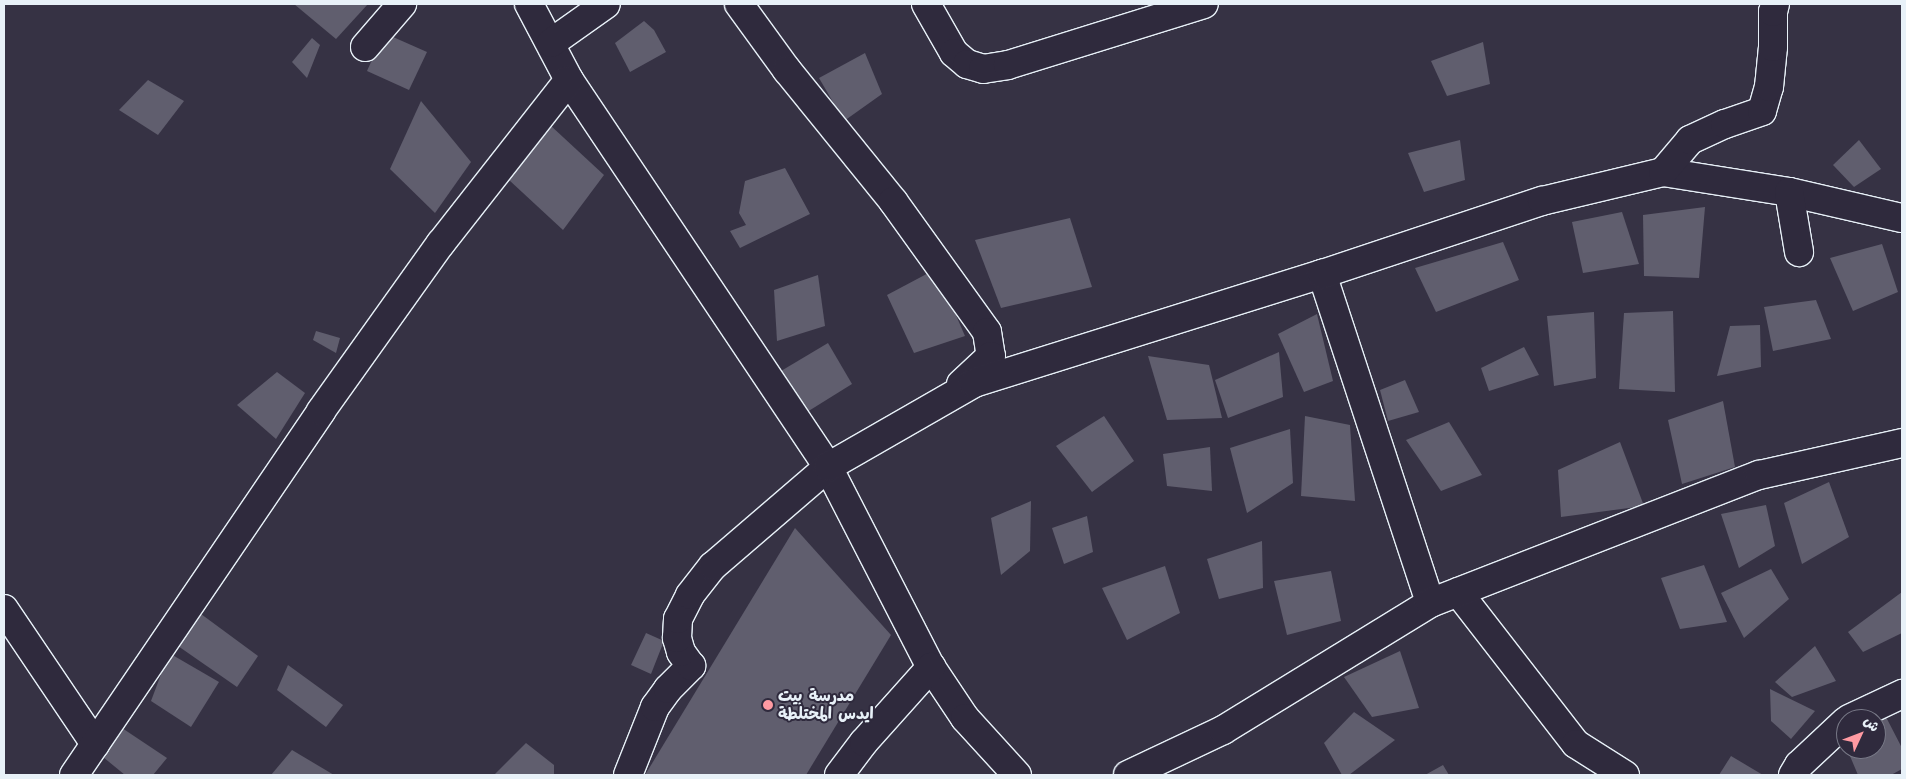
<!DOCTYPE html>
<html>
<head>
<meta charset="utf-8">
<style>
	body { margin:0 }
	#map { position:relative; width:1906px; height:779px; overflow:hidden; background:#363244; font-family:"Architects Daughter","Playpen Sans Arabic",sans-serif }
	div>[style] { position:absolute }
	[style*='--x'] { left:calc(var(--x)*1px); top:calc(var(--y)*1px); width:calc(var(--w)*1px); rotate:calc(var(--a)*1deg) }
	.building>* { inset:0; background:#605e6e }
	.roads { filter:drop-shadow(1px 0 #e8f1f8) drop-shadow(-1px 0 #e8f1f8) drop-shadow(0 1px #e8f1f8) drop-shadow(0 -1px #e8f1f8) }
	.minor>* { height:28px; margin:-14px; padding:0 14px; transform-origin:14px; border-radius:14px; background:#2f2a3d }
	.dots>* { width:14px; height:14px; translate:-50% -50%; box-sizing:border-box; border:2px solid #2f2a3d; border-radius:50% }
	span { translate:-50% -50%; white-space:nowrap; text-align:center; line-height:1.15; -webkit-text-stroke:4px #2f2a3d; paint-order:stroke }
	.poi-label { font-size:16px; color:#e8f1f8; font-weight:700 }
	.left { translate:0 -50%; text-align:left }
	.frame { position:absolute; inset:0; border:5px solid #e8f1f8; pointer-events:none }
	.north { position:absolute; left:1836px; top:709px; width:50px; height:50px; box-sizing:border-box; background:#2f2a3d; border:1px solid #797a88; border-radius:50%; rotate:47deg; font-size:14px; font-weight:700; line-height:20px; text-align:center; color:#e8f1f8 }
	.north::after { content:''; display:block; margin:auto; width:18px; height:22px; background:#ff9aa2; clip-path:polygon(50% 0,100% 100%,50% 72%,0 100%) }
</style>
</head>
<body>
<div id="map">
	<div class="building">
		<div style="clip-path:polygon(294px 4px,368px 4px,336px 39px)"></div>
		<div style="clip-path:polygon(644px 21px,654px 30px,666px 52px,630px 72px,615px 43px)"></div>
		<div style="clip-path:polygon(384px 33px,427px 52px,409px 90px,367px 71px)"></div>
		<div style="clip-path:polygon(312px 38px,320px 45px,307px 78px,292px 62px)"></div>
		<div style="clip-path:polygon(1483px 42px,1490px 84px,1447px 96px,1431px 61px)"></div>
		<div style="clip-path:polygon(865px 53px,882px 94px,844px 121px,819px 78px)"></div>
		<div style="clip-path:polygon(148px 80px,184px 101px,158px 135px,119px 110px)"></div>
		<div style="clip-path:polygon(421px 101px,471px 162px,435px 213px,390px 169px)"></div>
		<div style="clip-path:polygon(550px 125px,604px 175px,563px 230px,509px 180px)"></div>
		<div style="clip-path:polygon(1460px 140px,1465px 180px,1424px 192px,1408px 153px)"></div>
		<div style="clip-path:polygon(1859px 140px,1881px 169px,1854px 187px,1833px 165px)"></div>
		<div style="clip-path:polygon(785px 168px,810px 214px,740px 248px,730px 231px,746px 225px,739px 213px,745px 181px)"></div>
		<div style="clip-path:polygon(1705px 207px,1699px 278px,1644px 276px,1643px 215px)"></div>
		<div style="clip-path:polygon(1622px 212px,1639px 264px,1583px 273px,1572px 222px)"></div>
		<div style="clip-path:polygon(1070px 218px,1092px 287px,1001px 308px,975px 240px)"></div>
		<div style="clip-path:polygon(1503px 242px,1519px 280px,1436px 312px,1415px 268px)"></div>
		<div style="clip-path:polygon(1882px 244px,1898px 292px,1853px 311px,1830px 258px)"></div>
		<div style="clip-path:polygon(936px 269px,965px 336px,914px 353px,887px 295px)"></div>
		<div style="clip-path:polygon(818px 275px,825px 326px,777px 341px,774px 290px)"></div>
		<div style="clip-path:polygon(1816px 300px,1831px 339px,1773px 351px,1764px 307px)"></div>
		<div style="clip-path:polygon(1673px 311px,1675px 392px,1619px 389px,1624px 313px)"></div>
		<div style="clip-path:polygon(1594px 312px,1596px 378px,1554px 386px,1547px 316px)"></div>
		<div style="clip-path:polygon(1317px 314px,1333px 381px,1304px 392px,1278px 334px)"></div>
		<div style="clip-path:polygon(1760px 325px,1761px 367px,1717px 376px,1730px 326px)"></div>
		<div style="clip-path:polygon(316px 331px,340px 338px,336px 353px,313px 340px)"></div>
		<div style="clip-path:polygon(828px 343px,852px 384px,807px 412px,781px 371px)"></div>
		<div style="clip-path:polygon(1524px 347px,1539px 375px,1489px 391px,1481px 368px)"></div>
		<div style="clip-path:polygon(1279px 352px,1283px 397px,1228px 418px,1215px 380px)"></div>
		<div style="clip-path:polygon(1148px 356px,1209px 365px,1222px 418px,1167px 420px)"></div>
		<div style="clip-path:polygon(277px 372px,305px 393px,276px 439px,237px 405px)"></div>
		<div style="clip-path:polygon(1405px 380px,1419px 412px,1388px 421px,1380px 390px)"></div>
		<div style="clip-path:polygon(1723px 401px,1735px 467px,1682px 484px,1668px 420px)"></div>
		<div style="clip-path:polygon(1104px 416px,1134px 461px,1092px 492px,1056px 446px)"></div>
		<div style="clip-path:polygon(1305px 416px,1350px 425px,1355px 501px,1301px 496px)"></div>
		<div style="clip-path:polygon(1449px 422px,1482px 475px,1441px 491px,1406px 440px)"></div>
		<div style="clip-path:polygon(1290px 429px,1293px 483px,1247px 513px,1230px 448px)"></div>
		<div style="clip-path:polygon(1620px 442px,1644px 506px,1561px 517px,1558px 470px)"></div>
		<div style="clip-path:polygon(1210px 447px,1212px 491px,1167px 486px,1163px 454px)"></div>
		<div style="clip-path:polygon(1829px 482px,1849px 537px,1802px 564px,1784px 503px)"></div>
		<div style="clip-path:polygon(1031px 501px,1030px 551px,1001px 575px,991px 518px)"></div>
		<div style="clip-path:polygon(1766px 505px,1775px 546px,1739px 568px,1721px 514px)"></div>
		<div style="clip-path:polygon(1087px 516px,1093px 552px,1064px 564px,1052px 528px)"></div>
		<div style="clip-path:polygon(795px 528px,891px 635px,806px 775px,645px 775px)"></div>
		<div style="clip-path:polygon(1262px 541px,1263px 588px,1219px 599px,1207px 559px)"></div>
		<div style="clip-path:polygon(1704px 565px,1727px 622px,1680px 629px,1661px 578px)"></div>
		<div style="clip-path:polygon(1165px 566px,1180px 613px,1127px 640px,1102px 588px)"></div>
		<div style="clip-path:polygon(1771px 569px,1789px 599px,1744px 638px,1721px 593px)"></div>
		<div style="clip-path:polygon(1331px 571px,1341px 621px,1287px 635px,1274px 581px)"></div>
		<div style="clip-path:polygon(1902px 592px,1902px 633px,1863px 652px,1848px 632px)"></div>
		<div style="clip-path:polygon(201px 614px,258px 656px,237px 687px,178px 646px)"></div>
		<div style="clip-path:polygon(646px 633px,664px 641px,651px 674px,631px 665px)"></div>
		<div style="clip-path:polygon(1815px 646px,1836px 681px,1792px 697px,1775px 682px)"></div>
		<div style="clip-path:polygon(1400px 651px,1419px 708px,1372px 717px,1344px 677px)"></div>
		<div style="clip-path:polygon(169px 653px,219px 682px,191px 727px,151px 701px)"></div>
		<div style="clip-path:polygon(288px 665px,343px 705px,326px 727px,277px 690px)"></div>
		<div style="clip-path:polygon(1770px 689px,1815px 711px,1791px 739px,1771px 721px)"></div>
		<div style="clip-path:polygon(1354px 712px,1395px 740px,1349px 775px,1342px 775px,1324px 743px)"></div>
		<div style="clip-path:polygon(1886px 717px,1902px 748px,1902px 769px,1891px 775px,1858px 775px,1847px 749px,1876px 749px,1876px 722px)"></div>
		<div style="clip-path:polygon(122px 728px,167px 758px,153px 775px,125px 775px,103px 757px)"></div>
		<div style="clip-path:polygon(526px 743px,554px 765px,554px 775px,494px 775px)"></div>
		<div style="clip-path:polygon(292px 750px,334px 775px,271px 775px)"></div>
		<div style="clip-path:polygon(1731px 756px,1763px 775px,1719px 775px)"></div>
		<div style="clip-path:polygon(1443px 765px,1449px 775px,1425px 775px)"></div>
	</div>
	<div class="roads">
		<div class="minor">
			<div style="--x:529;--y:4;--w:86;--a:62.2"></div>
			<div style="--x:569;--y:80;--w:466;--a:56.2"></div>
			<div style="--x:828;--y:467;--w:225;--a:62.8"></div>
			<div style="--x:931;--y:667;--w:61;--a:56.3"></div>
			<div style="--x:965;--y:718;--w:77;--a:47.6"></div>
			<div style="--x:739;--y:4;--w:82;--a:54"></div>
			<div style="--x:787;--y:70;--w:169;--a:51"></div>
			<div style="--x:893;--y:201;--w:161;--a:54.3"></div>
			<div style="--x:987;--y:332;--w:24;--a:81"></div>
			<div style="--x:991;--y:356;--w:41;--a:137"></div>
			<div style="--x:926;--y:4;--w:56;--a:60.3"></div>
			<div style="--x:954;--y:53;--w:17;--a:40"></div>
			<div style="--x:967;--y:64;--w:17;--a:17"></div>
			<div style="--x:983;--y:69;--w:25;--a:-9"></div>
			<div style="--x:1008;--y:65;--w:205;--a:-17.3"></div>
			<div style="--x:551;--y:43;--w:67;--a:-35.3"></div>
			<div style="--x:365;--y:47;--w:57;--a:-49.3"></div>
			<div style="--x:1663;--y:172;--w:128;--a:9"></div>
			<div style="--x:1789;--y:192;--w:116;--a:13"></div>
			<div style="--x:1789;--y:192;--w:61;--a:80.5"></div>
			<div style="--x:1322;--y:274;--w:346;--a:71.8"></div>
			<div style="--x:1458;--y:592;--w:192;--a:52.2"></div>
			<div style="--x:1576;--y:744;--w:58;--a:32.3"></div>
			<div style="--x:4;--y:609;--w:163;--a:56"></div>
			<div style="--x:1849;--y:719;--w:59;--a:-25.3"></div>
			<div style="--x:74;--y:775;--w:440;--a:-55.8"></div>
			<div style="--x:321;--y:411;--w:206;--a:-54.5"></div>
			<div style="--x:441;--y:243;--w:207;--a:-51.9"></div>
			<div style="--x:628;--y:775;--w:73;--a:-68.3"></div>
			<div style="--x:655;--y:707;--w:22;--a:-54"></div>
			<div style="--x:668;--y:689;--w:33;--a:-45"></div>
			<div style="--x:691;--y:666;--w:17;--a:-126"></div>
			<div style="--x:681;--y:652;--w:15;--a:-106"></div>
			<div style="--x:677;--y:638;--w:19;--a:-87"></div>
			<div style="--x:678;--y:619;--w:27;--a:-63"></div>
			<div style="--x:690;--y:595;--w:37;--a:-52"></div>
			<div style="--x:713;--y:566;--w:152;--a:-40.7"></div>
			<div style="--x:828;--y:467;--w:168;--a:-29.9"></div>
			<div style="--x:974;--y:383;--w:365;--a:-17.4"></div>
			<div style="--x:1322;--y:274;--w:232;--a:-18.4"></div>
			<div style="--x:1542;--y:201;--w:124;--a:-13.5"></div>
			<div style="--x:1663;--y:172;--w:42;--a:-49.8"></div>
			<div style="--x:1690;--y:140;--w:38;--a:-25"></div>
			<div style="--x:1725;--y:124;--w:39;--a:-19"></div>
			<div style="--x:1762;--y:111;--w:25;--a:-74"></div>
			<div style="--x:1769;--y:87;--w:40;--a:-84.3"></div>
			<div style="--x:1773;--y:47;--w:35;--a:-90"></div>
			<div style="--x:1773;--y:12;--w:8;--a:-76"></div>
			<div style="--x:839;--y:775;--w:41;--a:-52.9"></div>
			<div style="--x:864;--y:742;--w:101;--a:-48.2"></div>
			<div style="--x:1128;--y:775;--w:105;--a:-25.3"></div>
			<div style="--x:1223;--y:730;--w:243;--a:-31.5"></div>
			<div style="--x:1430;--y:603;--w:353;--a:-21.3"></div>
			<div style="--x:1759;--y:475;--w:147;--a:-12.6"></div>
			<div style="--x:1793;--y:775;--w:12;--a:-59"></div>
			<div style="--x:1799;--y:765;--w:64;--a:-43.1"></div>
		</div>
	</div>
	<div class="dots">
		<div style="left:768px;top:705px;background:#ff9aa2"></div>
	</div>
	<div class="poi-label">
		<span class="left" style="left:778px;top:705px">مدرسة بيت<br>ايدس المختلطة</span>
	</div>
	<div class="frame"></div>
	<div class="north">ش</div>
</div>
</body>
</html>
